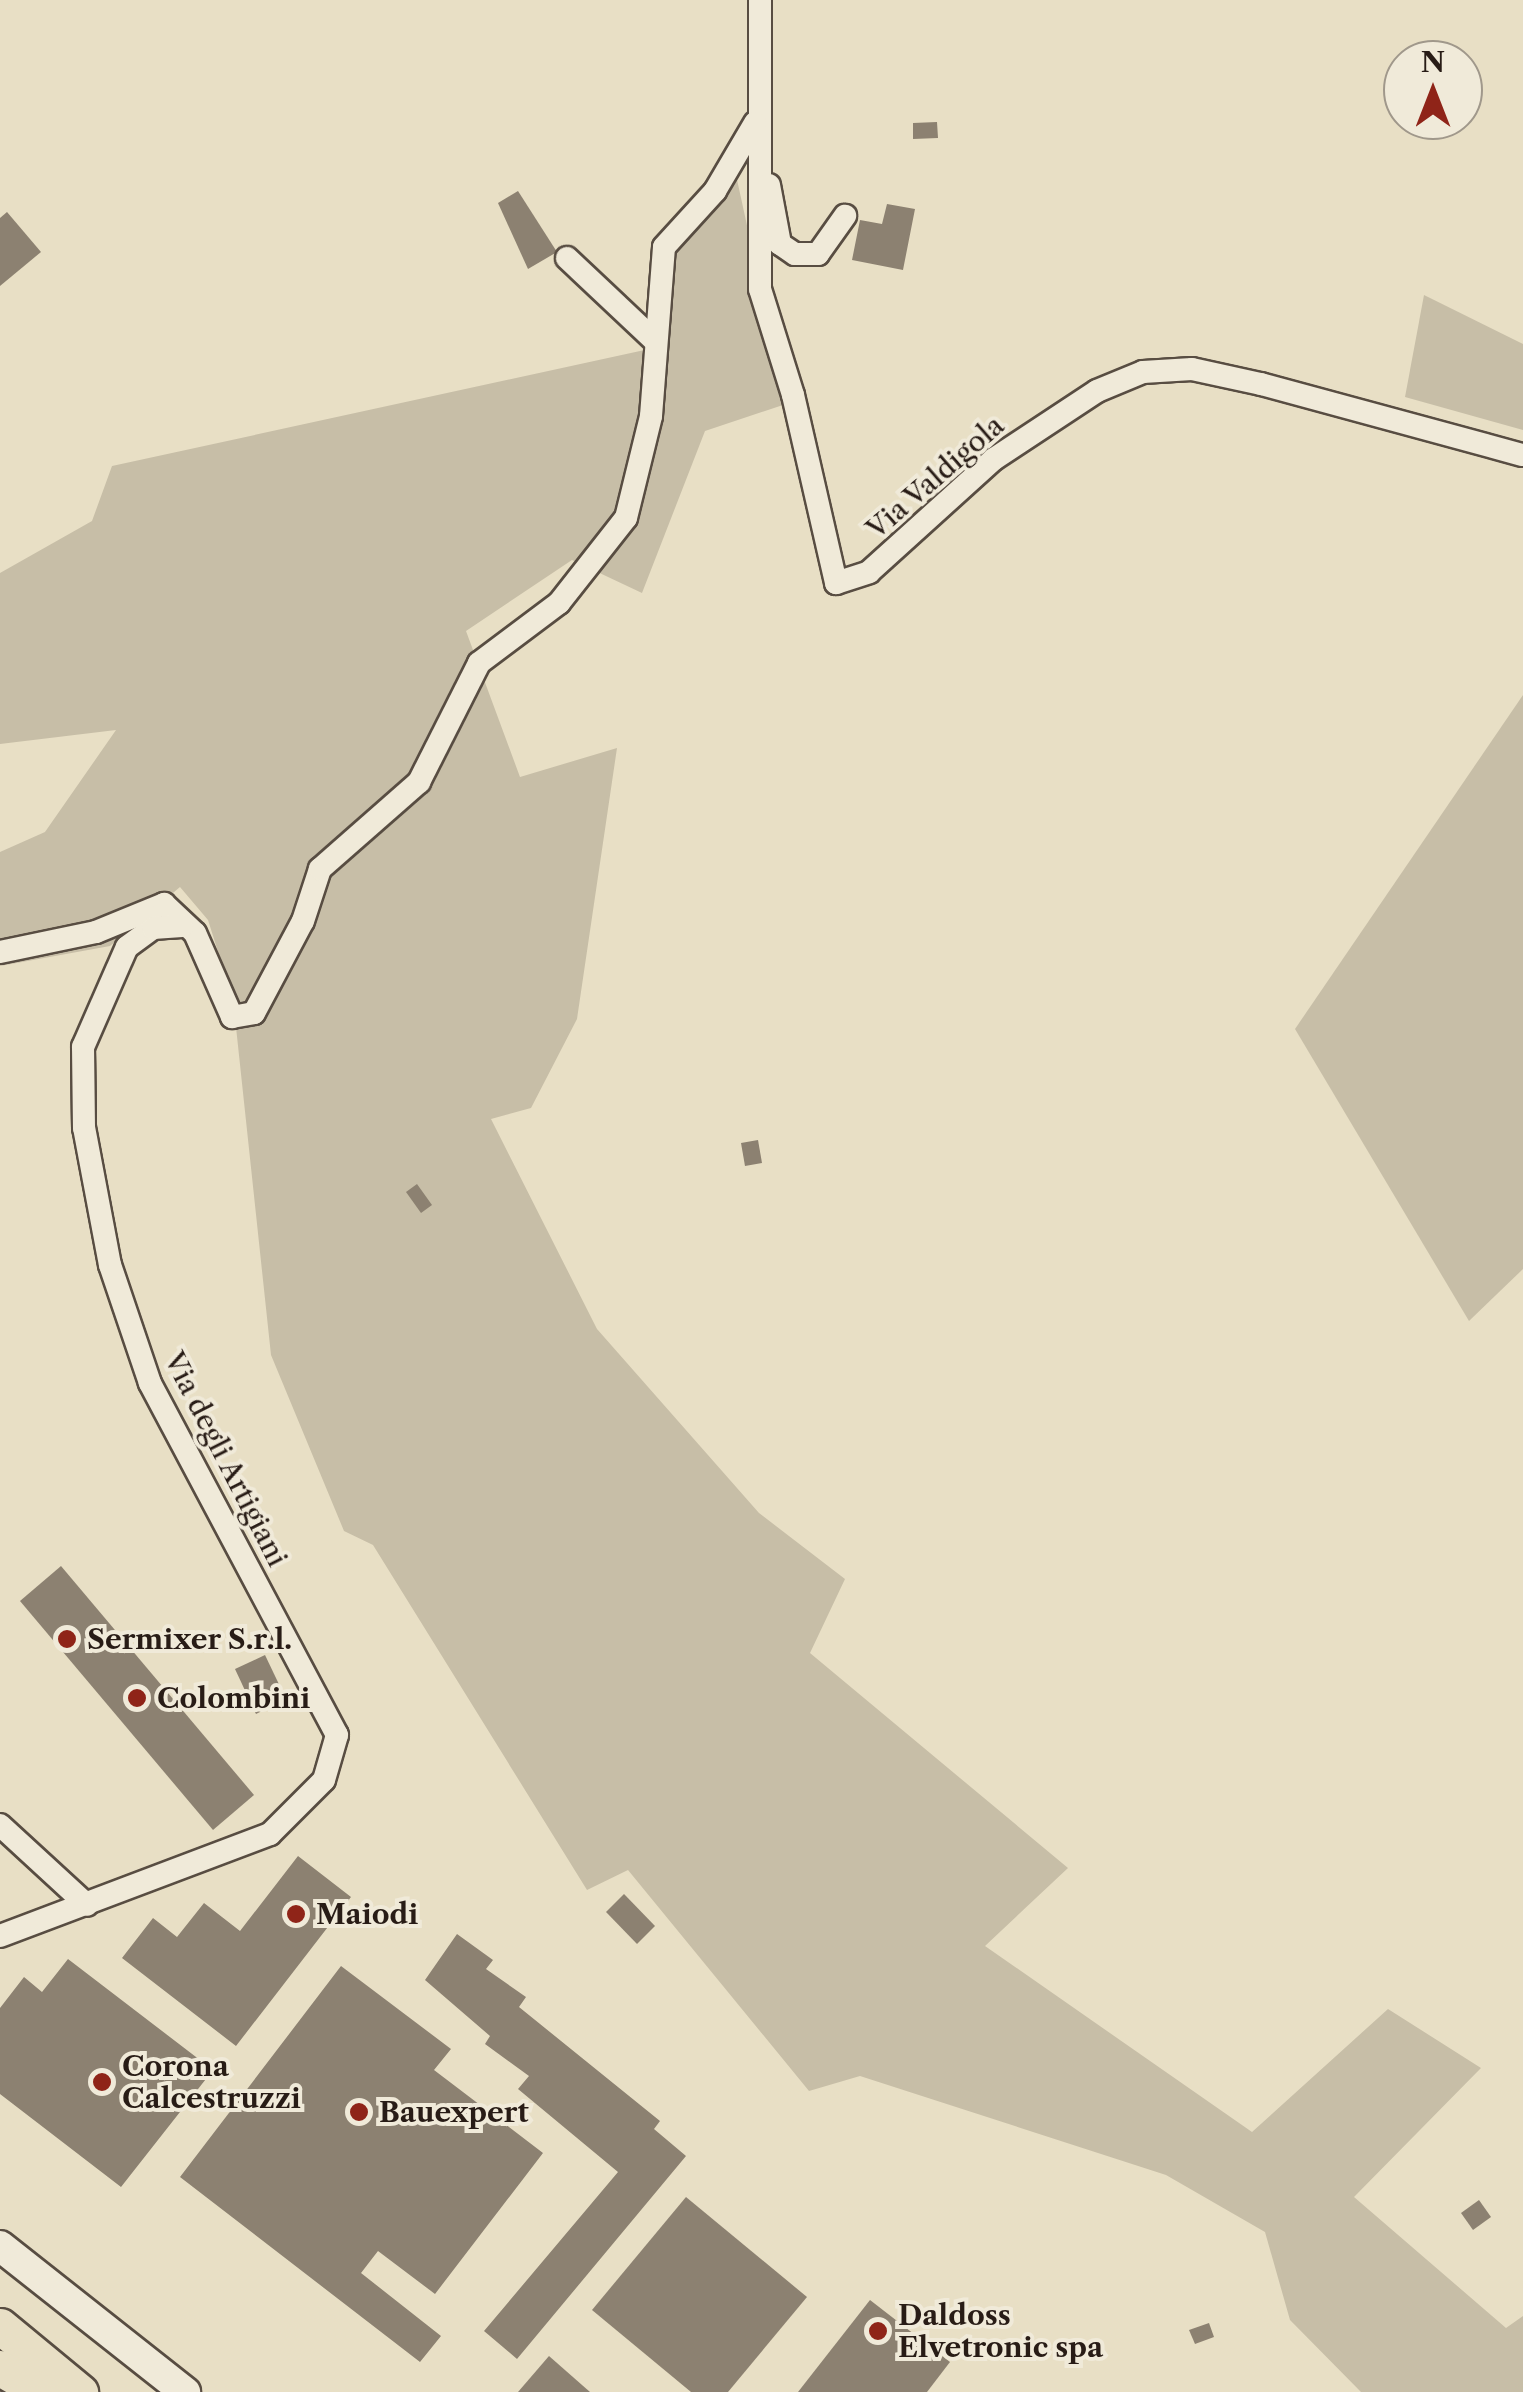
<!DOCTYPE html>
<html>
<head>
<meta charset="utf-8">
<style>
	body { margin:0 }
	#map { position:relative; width:1523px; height:2392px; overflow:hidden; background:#e8dfc5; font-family:"Libre Caslon Text",serif }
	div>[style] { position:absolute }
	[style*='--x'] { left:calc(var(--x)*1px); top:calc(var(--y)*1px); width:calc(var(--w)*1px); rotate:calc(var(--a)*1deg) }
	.green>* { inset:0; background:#c7bea7 }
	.building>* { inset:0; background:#8c8171 }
	.roads { filter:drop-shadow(2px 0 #584d42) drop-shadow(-2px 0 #584d42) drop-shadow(0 2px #584d42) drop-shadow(0 -2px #584d42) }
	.minor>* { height:22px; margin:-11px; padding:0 11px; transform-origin:11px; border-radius:11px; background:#f0ead9 }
	.secondary>* { height:30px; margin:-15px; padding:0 15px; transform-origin:15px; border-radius:15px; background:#f0ead9 }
	.trunk>* { height:35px; margin:-17.5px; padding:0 17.5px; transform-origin:17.5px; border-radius:17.5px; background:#e8dfc5 }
	.dots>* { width:28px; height:28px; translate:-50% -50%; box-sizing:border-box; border:5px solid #f0ead9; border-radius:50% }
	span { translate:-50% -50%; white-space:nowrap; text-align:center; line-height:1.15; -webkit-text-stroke:8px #f0ead9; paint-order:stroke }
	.street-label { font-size:28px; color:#281c16 }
	.poi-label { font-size:28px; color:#281c16; font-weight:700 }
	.left { translate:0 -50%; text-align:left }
	.north { position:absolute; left:1383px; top:40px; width:100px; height:100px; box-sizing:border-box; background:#f0ead9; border:2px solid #a0988b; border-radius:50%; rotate:0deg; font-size:28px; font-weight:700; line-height:40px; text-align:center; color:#281c16 }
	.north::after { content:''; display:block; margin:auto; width:35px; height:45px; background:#8f2418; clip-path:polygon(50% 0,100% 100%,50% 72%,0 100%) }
</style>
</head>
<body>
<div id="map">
	<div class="green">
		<div style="clip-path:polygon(736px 175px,786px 404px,705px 431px,642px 593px,572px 560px,466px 631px,520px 777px,617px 748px,577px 1019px,531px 1108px,491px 1119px,597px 1329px,759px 1513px,845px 1579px,810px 1653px,1068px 1868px,985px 1946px,1252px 2132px,1388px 2009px,1481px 2068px,1354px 2197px,1506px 2328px,1523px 2316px,1523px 2392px,1361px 2392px,1290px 2320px,1265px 2232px,1166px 2175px,860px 2076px,809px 2091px,628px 1870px,587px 1890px,373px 1545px,344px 1531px,271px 1355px,233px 999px,208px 920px,180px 887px,110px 946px,0 966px,0 852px,45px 832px,116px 730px,0 744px,0 573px,92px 521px,112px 466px,663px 346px,670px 250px)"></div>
		<div style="clip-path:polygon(1424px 295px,1523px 344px,1523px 430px,1405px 397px)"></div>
		<div style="clip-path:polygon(1523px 695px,1523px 1269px,1469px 1321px,1295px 1029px)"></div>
	</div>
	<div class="building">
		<div style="clip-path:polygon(937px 122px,938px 138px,913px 139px,913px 123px)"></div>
		<div style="clip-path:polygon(518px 191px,557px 252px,528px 269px,498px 203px)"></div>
		<div style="clip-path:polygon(887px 204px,915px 209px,903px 270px,852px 260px,860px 220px,882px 224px)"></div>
		<div style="clip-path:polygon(7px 212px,41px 252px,0 286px,0 218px)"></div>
		<div style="clip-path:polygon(758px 1140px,762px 1163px,745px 1166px,741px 1143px)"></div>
		<div style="clip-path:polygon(417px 1184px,432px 1205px,421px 1213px,406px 1192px)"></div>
		<div style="clip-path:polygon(61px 1566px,254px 1795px,213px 1830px,20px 1601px)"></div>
		<div style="clip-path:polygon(265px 1655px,286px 1699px,256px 1714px,235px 1669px)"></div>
		<div style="clip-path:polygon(298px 1856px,351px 1897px,236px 2046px,122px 1958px,153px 1918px,177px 1937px,204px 1903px,240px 1931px)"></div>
		<div style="clip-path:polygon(624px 1894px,655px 1926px,637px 1944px,606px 1912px)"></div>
		<div style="clip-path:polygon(457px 1934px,493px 1960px,486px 1969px,526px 1997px,519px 2007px,660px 2121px,654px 2129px,686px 2156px,517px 2359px,484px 2331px,618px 2172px,518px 2089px,529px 2076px,485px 2044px,490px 2036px,425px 1980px)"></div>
		<div style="clip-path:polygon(68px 1959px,213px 2070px,121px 2187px,0 2094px,0 2008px,24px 1977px,42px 1992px)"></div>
		<div style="clip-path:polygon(341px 1966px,451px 2049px,434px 2070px,543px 2153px,435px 2294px,378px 2251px,361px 2273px,441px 2336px,420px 2362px,180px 2177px)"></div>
		<div style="clip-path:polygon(686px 2197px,807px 2297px,728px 2392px,691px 2392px,592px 2310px)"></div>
		<div style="clip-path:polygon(1479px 2200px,1491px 2217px,1473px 2230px,1461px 2213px)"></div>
		<div style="clip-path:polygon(870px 2300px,950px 2362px,927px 2392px,798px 2392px)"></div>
		<div style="clip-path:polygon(1209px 2323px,1214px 2337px,1195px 2344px,1189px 2330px)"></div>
		<div style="clip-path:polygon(549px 2356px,590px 2392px,518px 2392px)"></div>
	</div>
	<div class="roads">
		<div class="minor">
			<div style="--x:760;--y:0;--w:289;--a:90"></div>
			<div style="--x:760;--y:289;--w:111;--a:72.7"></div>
			<div style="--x:793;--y:395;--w:193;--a:77.1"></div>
			<div style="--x:836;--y:583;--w:35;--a:-18"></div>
			<div style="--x:869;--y:572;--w:169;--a:-42.1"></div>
			<div style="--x:994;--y:459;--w:123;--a:-33.4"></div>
			<div style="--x:1097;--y:391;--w:50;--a:-22.4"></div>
			<div style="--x:1143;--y:372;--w:49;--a:-3.5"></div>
			<div style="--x:1192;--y:369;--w:71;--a:12.3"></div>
			<div style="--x:1261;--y:384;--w:271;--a:15.2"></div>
			<div style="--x:769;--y:185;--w:60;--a:79.4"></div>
			<div style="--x:780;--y:244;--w:18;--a:34"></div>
			<div style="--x:795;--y:254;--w:23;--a:0"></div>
			<div style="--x:818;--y:254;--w:47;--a:-54.6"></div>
			<div style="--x:567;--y:258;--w:121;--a:43.3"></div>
			<div style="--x:0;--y:952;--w:98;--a:-11.8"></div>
			<div style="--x:96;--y:932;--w:74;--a:-22.4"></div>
			<div style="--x:164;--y:904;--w:42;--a:43.1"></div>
			<div style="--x:195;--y:933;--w:92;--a:66.2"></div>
			<div style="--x:232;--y:1017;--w:22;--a:-10"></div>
			<div style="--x:254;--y:1013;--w:104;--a:-62"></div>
			<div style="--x:303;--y:921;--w:55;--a:-71.9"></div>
			<div style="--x:320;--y:869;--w:132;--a:-41.3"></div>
			<div style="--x:419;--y:782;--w:133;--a:-63.2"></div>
			<div style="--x:479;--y:663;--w:100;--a:-36.9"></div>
			<div style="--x:559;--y:603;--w:108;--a:-51.8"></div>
			<div style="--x:626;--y:518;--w:105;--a:-76.2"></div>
			<div style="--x:651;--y:416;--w:169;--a:-85.6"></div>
			<div style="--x:664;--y:247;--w:76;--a:-47.7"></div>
			<div style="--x:715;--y:191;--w:79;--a:-59.5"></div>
			<div style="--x:0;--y:1825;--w:118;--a:42.6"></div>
			<div style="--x:0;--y:1936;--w:289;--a:-20.7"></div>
			<div style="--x:270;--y:1834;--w:76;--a:-45"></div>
			<div style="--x:324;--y:1780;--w:47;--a:-73.9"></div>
			<div style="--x:337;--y:1735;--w:399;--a:-118"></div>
			<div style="--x:150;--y:1383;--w:125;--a:-108.7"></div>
			<div style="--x:110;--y:1265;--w:139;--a:-100.7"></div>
			<div style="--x:84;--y:1128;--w:81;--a:-90.7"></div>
			<div style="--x:83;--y:1047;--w:109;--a:-66.3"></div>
			<div style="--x:127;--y:947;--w:32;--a:-36"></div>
			<div style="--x:153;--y:928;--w:29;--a:-4"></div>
		</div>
		<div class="secondary">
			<div style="--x:0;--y:2246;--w:236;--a:38.3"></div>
		</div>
		<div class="trunk">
			<div style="--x:0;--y:2326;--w:104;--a:39.5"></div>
			<div style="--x:0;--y:2368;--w:48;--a:30.3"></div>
		</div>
	</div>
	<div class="dots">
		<div style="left:67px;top:1639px;background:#8f2418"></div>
		<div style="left:137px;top:1698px;background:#8f2418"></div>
		<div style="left:296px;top:1914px;background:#8f2418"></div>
		<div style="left:102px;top:2082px;background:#8f2418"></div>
		<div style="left:359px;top:2112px;background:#8f2418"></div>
		<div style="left:878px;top:2331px;background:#8f2418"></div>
	</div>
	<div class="street-label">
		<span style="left:935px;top:477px;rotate:-41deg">Via Valdigola</span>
		<span style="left:226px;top:1459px;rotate:63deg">Via degli Artigiani</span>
	</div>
	<div class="poi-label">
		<span class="left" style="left:87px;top:1639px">Sermixer S.r.l.</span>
		<span class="left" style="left:157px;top:1698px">Colombini</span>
		<span class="left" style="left:316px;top:1914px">Maiodi</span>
		<span class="left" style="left:122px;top:2082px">Corona<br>Calcestruzzi</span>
		<span class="left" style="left:379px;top:2112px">Bauexpert</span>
		<span class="left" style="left:898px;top:2331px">Daldoss<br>Elvetronic spa</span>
	</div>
	<div class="north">N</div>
</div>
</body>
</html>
